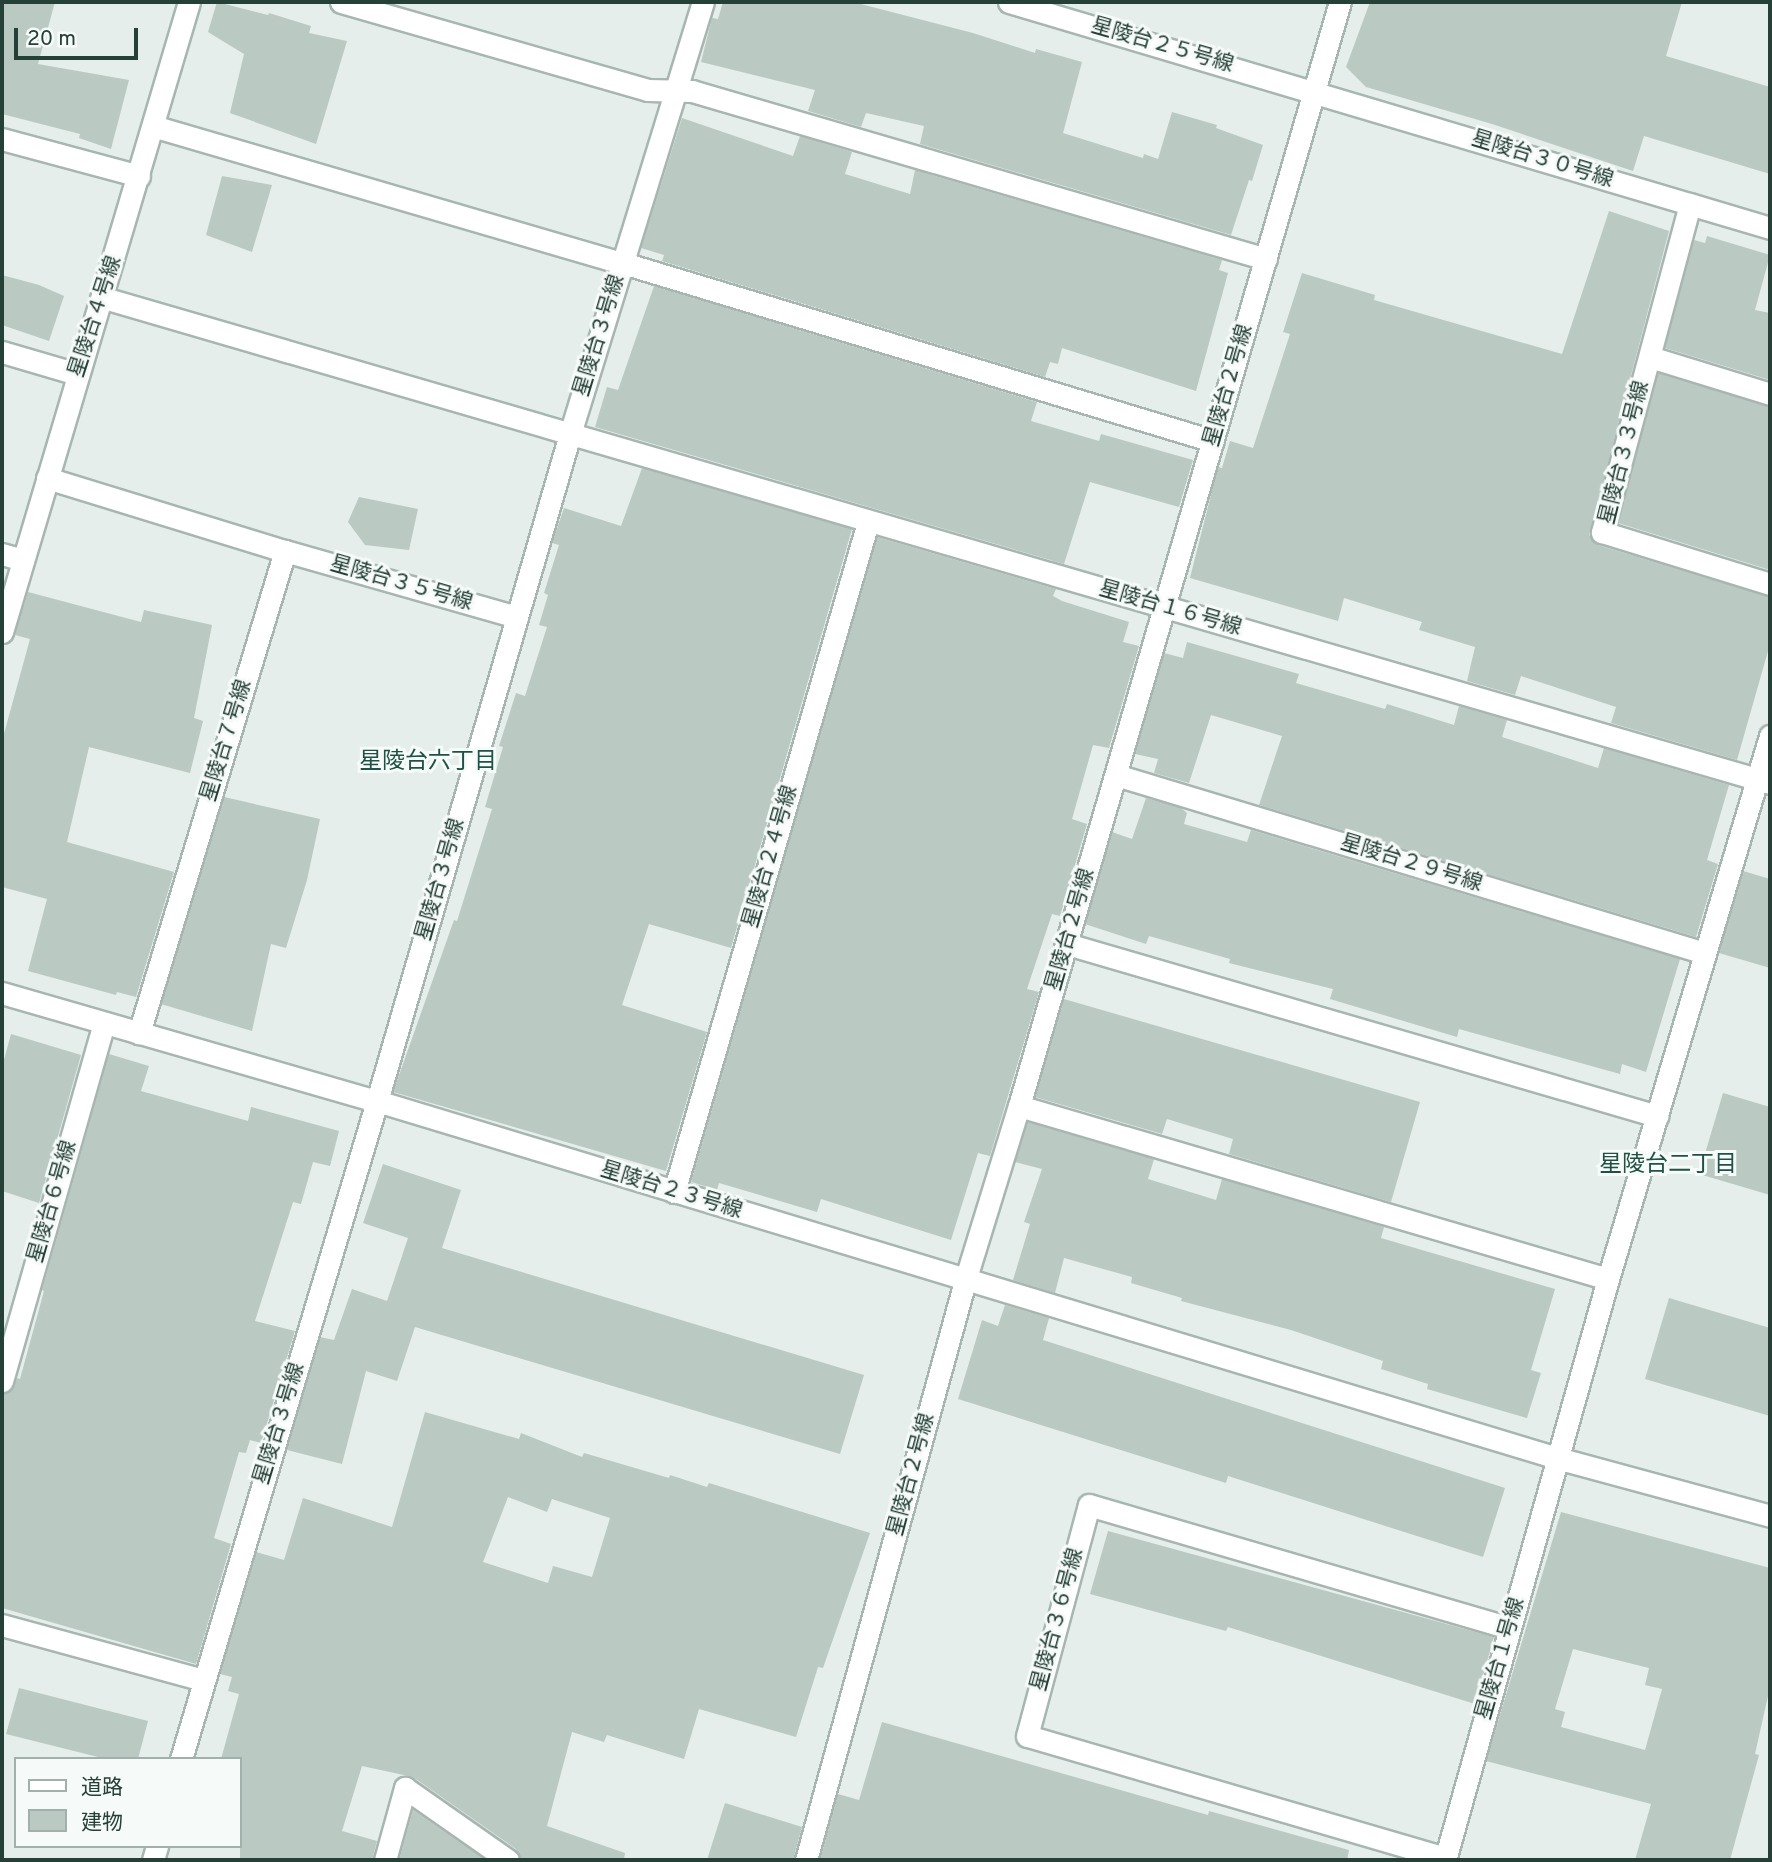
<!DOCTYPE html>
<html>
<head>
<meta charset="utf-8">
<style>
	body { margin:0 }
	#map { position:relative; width:1772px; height:1862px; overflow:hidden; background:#e5eeea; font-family:Overpass,"Noto Sans JP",sans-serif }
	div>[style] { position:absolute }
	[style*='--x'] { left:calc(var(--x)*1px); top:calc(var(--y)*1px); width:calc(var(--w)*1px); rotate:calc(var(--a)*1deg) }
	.building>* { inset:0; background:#bac9c2 }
	.roads { filter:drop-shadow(2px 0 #a7b6b1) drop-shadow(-2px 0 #a7b6b1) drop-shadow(0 2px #a7b6b1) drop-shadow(0 -2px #a7b6b1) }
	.minor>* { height:21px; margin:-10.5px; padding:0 10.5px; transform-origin:10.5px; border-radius:10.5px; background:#fff }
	span { translate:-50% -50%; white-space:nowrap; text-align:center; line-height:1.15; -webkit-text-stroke:6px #f6faf8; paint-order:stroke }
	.street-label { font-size:21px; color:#244037 }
	.neighbourhood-label { font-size:23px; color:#1f5244 }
	.frame { position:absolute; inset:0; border:4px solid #244037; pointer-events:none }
	.legend { position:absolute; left:14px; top:1757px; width:228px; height:91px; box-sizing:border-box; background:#f6faf8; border:2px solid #a2b0ab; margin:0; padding:9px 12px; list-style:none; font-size:21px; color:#244037 }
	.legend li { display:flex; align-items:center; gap:14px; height:35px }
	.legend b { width:35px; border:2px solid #a2b0ab }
	.scale { position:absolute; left:14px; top:28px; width:124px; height:32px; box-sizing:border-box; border:4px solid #244037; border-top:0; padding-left:9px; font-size:21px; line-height:24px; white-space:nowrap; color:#244037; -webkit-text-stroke:5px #f6faf8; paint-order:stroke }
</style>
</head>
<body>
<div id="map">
	<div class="building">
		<div style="clip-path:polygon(2px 2px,55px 2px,38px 64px,129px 80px,111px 149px,79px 138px,80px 134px,2px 114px)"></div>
		<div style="clip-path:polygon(217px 2px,268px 15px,269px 13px,311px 26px,309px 33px,347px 41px,316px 144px,230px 113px,244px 54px,208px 32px)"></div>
		<div style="clip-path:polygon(723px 2px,853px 2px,973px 33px,1035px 53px,1036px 49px,1082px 62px,1063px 133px,1143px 158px,1144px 154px,1158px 159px,1172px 112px,1217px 125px,1216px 128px,1263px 145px,1252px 181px,1249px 180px,1231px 235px,920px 144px,924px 126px,866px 113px,861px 127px,808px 111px,815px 90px,701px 62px,712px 18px,718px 19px)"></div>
		<div style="clip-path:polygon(1370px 2px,1682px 2px,1666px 56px,1770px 87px,1770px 174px,1644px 136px,1633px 171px,1492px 124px,1366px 87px,1346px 67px)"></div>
		<div style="clip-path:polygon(682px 118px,793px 156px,800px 136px,852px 152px,845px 174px,910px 194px,915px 170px,1222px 260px,1219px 270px,1228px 273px,1196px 391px,1062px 348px,1058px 364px,1050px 362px,1045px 377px,662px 261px,664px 255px,641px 248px)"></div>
		<div style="clip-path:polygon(222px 176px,272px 185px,252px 252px,206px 235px)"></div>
		<div style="clip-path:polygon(1609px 211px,1669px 231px,1589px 535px,1598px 545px,1770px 597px,1770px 644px,1737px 760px,1611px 723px,1616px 707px,1521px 676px,1515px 695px,1467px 681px,1475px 647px,1419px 630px,1422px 622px,1344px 598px,1338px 621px,1190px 578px,1218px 467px,1222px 468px,1230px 441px,1253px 448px,1290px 334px,1283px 332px,1302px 273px,1375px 295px,1374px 300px,1562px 354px)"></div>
		<div style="clip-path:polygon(1707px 236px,1770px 255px,1755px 310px,1770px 313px,1770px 380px,1665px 348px,1694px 240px,1705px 243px)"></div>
		<div style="clip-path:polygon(2px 275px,39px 285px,64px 296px,49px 341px,2px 325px)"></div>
		<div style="clip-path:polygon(654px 286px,1037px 402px,1031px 421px,1099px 441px,1101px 434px,1193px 460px,1179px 507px,1090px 482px,1064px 564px,595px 427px,607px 387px,618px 390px)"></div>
		<div style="clip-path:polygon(1658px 373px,1770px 407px,1770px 570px,1618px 523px)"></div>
		<div style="clip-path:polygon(642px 468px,852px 529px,731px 948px,649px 924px,622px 1005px,707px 1032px,666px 1171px,393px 1092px,454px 920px,457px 921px,492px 809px,485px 807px,503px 747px,499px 746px,516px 693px,525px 696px,547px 627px,539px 625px,548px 595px,544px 593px,559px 545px,552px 543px,564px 508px,621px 526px)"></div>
		<div style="clip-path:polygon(359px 497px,418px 509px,409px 550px,365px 545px,348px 522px)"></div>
		<div style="clip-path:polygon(877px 537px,1056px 589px,1053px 596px,1062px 601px,1129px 622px,1123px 642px,1139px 646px,1109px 748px,1093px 745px,1072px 819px,1087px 824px,1060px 916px,1052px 914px,1027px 989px,1039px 992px,990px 1156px,978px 1153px,951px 1240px,821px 1199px,817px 1212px,719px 1183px,717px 1190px,691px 1182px)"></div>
		<div style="clip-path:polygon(28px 592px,141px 622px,144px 610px,212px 625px,194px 718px,203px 721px,190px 773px,89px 747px,67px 842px,174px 872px,136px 997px,117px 992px,116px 995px,28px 971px,47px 899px,2px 887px,2px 741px,30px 639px,15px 635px)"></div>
		<div style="clip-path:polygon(1187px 642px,1299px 674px,1296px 683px,1385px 709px,1387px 704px,1454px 725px,1459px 706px,1507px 720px,1502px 737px,1598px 768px,1604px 748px,1729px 785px,1707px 860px,1718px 864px,1696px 937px,1259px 805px,1282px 736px,1211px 715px,1189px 783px,1154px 773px,1158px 759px,1135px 754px,1164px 653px,1183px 658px)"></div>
		<div style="clip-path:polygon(224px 797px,320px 819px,307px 880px,286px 948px,271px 944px,252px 1031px,161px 1004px)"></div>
		<div style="clip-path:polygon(1146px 798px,1181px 808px,1187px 813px,1184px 824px,1247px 842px,1251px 830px,1680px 959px,1646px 1072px,1622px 1064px,1620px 1074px,1459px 1029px,1457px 1037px,1330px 999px,1333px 989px,1229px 963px,1230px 959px,1149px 936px,1146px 944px,1085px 924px,1112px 832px,1132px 839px)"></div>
		<div style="clip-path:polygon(1743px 871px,1770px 879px,1770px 968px,1719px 953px)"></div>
		<div style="clip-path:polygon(1064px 999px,1420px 1102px,1391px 1202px,1229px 1154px,1233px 1139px,1167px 1119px,1162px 1134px,1035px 1097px)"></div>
		<div style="clip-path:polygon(11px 1034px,81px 1055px,39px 1203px,2px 1191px,2px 1067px)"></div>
		<div style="clip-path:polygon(109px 1054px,149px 1066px,141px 1091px,248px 1121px,251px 1107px,339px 1131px,330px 1166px,313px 1162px,301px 1204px,293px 1202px,255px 1321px,295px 1331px,261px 1443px,250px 1440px,246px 1453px,239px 1452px,214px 1538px,231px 1544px,196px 1664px,2px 1608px,2px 1404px,4px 1394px,12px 1390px,17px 1378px,20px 1379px,44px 1291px,42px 1290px)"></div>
		<div style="clip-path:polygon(1723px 1093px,1770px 1107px,1770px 1195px,1699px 1174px)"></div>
		<div style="clip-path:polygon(1028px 1122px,1154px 1159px,1148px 1179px,1216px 1200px,1222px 1179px,1384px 1227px,1381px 1238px,1555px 1289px,1531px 1370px,1541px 1373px,1527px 1418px,1427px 1389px,1428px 1384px,1381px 1369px,1383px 1361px,1291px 1330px,1181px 1301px,1182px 1298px,1131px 1283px,1132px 1277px,1064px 1258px,1055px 1293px,1013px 1280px,1030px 1224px,1024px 1222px,1042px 1169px,1015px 1162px)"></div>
		<div style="clip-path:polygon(383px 1164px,461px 1190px,442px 1248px,864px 1375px,840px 1454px,415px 1327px,397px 1381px,366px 1371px,342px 1464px,287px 1450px,320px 1337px,334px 1340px,352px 1289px,387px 1301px,408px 1238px,363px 1223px)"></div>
		<div style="clip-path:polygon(1669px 1298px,1770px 1328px,1770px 1416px,1645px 1379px)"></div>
		<div style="clip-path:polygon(1005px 1305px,1049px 1318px,1043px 1340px,1505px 1488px,1483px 1557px,1228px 1476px,1226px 1483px,958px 1399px,982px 1320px,998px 1326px)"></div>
		<div style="clip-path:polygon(evenodd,425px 1412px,519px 1439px,521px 1433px,582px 1457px,584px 1453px,669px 1478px,670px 1475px,707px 1487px,709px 1483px,870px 1533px,823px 1668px,818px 1667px,796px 1737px,699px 1709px,684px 1759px,607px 1735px,604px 1742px,572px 1732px,547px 1826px,625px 1853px,624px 1860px,521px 1860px,516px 1849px,413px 1777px,362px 1766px,342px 1831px,377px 1841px,372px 1860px,240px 1860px,240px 1759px,221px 1759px,239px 1694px,228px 1691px,232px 1677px,220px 1674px,256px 1552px,284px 1560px,303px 1498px,392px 1527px,425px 1412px,508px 1497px,547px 1512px,552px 1499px,610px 1518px,592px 1577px,553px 1566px,548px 1583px,483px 1562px,508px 1497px)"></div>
		<div style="clip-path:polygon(evenodd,1561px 1512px,1770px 1568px,1770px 1687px,1755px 1754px,1759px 1755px,1730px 1860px,1635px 1860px,1651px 1804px,1486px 1761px,1561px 1512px,1573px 1649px,1649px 1668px,1645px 1685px,1662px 1689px,1645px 1750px,1561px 1727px,1565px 1712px,1555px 1709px,1573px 1649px)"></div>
		<div style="clip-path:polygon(1108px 1531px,1494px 1637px,1475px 1704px,1228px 1627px,1226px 1631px,1090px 1594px)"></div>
		<div style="clip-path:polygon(19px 1688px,148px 1721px,138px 1759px,106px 1759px,6px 1734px)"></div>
		<div style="clip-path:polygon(882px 1722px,1208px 1815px,1209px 1811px,1349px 1850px,1347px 1860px,820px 1860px,838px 1794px,859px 1800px)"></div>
		<div style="clip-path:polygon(725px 1803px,802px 1827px,793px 1860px,707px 1860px)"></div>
		<div style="clip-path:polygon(413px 1810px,485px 1860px,399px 1860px)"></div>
	</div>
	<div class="roads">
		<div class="minor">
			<div style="--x:341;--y:2;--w:318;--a:16"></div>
			<div style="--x:647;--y:90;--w:45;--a:1.3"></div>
			<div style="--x:692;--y:91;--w:598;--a:16.31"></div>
			<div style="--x:1009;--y:2;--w:794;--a:16.54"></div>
			<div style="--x:153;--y:126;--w:490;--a:16.3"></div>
			<div style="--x:623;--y:263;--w:616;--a:16.79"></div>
			<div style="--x:2;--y:139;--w:142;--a:15.1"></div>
			<div style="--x:1690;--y:204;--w:340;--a:105"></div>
			<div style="--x:1602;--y:532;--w:176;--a:17.2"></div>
			<div style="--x:104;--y:298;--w:1735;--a:16.23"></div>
			<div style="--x:2;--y:352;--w:78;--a:16.3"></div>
			<div style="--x:1650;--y:357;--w:126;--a:17.1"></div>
			<div style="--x:47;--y:478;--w:249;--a:17.1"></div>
			<div style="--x:285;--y:551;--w:504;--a:106.85"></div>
			<div style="--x:285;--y:551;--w:241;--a:15.9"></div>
			<div style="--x:2;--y:554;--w:22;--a:16"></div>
			<div style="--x:2;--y:632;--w:657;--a:-73.47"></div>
			<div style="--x:1116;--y:775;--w:615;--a:16.82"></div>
			<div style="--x:1067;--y:944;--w:615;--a:16.25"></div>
			<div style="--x:2;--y:993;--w:390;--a:16.1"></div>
			<div style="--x:377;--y:1101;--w:1233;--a:16.83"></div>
			<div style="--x:1557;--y:1458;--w:221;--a:15.2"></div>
			<div style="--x:1019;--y:1106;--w:614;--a:16.37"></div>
			<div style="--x:674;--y:1192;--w:698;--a:-73.85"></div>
			<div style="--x:2;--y:1381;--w:372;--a:-74.1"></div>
			<div style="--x:2;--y:1625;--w:208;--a:15.3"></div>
			<div style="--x:181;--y:1759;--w:687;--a:-73.41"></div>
			<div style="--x:377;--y:1101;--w:694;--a:-73.86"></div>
			<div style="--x:570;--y:434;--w:452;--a:-72.9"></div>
			<div style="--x:1445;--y:1858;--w:435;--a:-163.7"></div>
			<div style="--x:1027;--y:1736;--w:239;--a:-75"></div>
			<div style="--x:1089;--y:1505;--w:438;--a:16.3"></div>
			<div style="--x:153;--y:1860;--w:15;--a:-74"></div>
			<div style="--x:385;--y:1860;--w:75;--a:-74.5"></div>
			<div style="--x:405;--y:1788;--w:126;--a:35"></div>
			<div style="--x:806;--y:1860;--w:600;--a:-74.64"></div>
			<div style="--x:965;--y:1281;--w:183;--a:-72.9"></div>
			<div style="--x:1019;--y:1106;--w:1150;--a:-73.79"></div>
			<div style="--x:1445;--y:1860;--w:603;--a:-74.33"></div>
			<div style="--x:1608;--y:1279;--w:567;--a:-73.39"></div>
		</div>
	</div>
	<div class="street-label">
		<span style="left:1162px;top:46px;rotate:16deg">星陵台２５号線</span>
		<span style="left:1542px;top:160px;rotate:17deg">星陵台３０号線</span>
		<span style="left:96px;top:317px;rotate:-72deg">星陵台４号線</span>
		<span style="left:600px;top:336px;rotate:-73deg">星陵台３号線</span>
		<span style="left:1229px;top:386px;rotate:-74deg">星陵台２号線</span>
		<span style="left:1625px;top:453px;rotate:-76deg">星陵台３３号線</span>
		<span style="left:401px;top:584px;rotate:16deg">星陵台３５号線</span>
		<span style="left:1170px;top:609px;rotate:16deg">星陵台１６号線</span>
		<span style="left:227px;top:741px;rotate:-73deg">星陵台７号線</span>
		<span style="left:771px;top:857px;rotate:-74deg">星陵台２４号線</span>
		<span style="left:1411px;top:864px;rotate:17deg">星陵台２９号線</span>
		<span style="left:441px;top:880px;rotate:-74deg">星陵台３号線</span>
		<span style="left:1071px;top:930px;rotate:-74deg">星陵台２号線</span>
		<span style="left:671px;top:1191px;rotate:17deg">星陵台２３号線</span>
		<span style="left:53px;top:1202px;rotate:-74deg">星陵台６号線</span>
		<span style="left:280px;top:1424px;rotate:-73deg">星陵台３号線</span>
		<span style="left:912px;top:1475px;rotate:-75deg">星陵台２号線</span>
		<span style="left:1058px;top:1620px;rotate:-75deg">星陵台３６号線</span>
		<span style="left:1501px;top:1659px;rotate:-74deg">星陵台１号線</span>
	</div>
	<div class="neighbourhood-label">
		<span style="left:428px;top:763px">星陵台六丁目</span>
		<span style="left:1668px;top:1166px">星陵台二丁目</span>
	</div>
	<div class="frame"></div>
	<ul class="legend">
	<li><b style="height:9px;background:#fff"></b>道路</li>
	<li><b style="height:19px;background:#bac9c2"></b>建物</li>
	</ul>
	<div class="scale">20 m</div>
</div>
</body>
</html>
